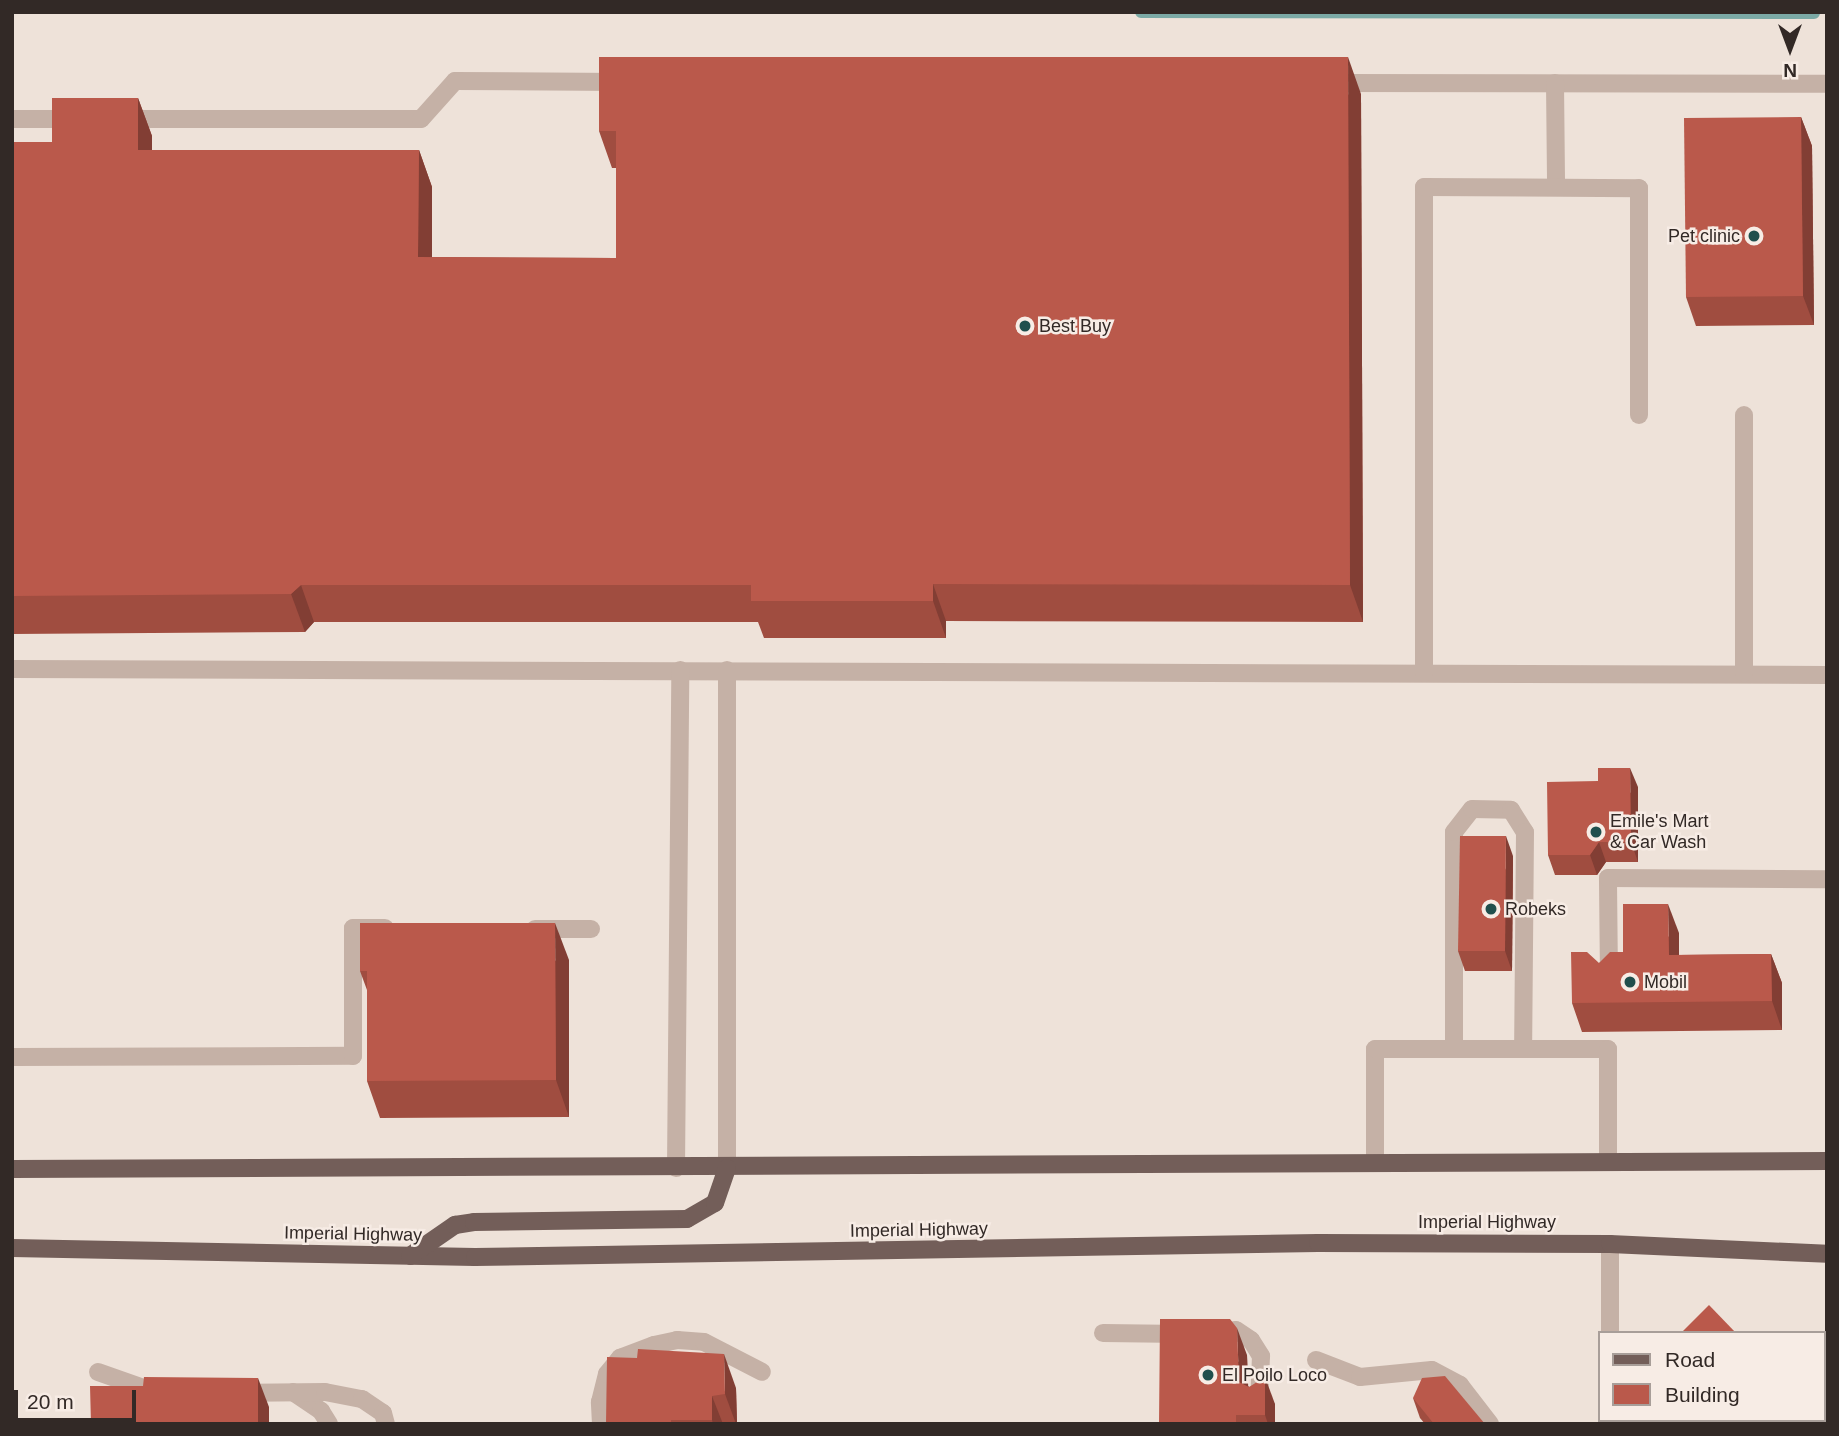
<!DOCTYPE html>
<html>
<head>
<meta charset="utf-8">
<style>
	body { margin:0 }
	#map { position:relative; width:1839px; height:1436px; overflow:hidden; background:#eee2d9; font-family:Helvetica,sans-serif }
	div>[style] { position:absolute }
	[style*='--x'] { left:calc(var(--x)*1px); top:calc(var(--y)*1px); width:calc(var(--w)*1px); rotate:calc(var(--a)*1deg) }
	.stream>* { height:12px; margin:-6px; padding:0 6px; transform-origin:6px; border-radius:6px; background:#7ba9a5 }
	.service>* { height:18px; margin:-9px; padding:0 9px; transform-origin:9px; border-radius:9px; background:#c5b1a6 }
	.primary>* { height:18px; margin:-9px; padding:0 9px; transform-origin:9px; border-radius:9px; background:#735e59 }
	.wall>* { inset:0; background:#a04d40 }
	.shaded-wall>* { inset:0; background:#823e34 }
	.building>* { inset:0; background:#ba594b }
	.dots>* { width:19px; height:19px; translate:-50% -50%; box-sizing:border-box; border:4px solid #f7ece5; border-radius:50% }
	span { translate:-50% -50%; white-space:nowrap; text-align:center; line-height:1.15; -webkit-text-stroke:5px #f7ece5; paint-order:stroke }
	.poi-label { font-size:18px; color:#322926 }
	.right { translate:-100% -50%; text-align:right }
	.left { translate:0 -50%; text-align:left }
	.street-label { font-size:18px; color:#322926 }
	.frame { position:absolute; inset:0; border:14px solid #322926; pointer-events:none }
	.legend { position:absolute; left:1598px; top:1331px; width:228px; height:91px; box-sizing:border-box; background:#f7ece5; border:2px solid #a89e99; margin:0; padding:9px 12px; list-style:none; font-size:21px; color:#322926 }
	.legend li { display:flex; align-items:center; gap:14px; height:35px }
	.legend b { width:35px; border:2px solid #a89e99 }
	.north { position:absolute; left:1755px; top:14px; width:70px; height:70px; -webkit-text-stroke:5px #f7ece5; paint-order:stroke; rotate:180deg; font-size:19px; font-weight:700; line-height:28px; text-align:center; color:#322926 }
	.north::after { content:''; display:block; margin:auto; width:24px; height:32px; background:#322926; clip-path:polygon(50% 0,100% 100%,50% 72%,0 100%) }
	.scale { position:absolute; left:14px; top:1390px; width:122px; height:32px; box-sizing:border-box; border:4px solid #322926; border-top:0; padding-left:9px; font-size:21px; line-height:24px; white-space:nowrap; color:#322926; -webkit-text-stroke:5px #f7ece5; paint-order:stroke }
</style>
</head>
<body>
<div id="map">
	<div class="stream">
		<div style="--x:1141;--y:12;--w:673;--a:0.09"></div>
	</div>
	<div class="service">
		<div style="--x:1333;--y:83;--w:494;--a:0.1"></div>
		<div style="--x:1555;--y:83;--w:104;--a:89.4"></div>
		<div style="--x:12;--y:119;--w:64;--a:0"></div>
		<div style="--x:121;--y:119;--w:300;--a:0"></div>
		<div style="--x:421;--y:119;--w:51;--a:-48.2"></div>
		<div style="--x:455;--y:81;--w:168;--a:0.3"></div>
		<div style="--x:12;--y:669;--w:1815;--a:0.19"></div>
		<div style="--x:1424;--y:673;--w:486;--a:-90"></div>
		<div style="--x:1424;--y:187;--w:215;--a:0.3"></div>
		<div style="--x:1639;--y:188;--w:227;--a:90"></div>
		<div style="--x:1744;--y:673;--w:258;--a:-90"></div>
		<div style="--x:535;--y:929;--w:56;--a:0"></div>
		<div style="--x:1609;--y:978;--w:100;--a:-90.6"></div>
		<div style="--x:1608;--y:878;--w:219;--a:0.3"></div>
		<div style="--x:1454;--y:1049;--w:217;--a:-90"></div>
		<div style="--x:1454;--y:832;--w:29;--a:-52"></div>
		<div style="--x:1472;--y:809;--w:39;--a:1"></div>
		<div style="--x:1511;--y:810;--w:26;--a:58"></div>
		<div style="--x:1525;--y:832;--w:217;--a:90.5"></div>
		<div style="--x:12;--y:1057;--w:341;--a:-0.2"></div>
		<div style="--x:353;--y:1056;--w:128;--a:-90"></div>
		<div style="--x:353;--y:928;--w:32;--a:0"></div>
		<div style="--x:1375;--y:1163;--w:114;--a:-90"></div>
		<div style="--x:1375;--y:1049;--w:233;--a:0"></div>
		<div style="--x:1608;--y:1049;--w:113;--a:90"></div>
		<div style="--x:676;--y:1168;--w:498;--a:-89.5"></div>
		<div style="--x:727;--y:1168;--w:498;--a:-90"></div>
		<div style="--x:1610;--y:1244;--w:89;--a:90"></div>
		<div style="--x:1215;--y:1332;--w:21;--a:-5"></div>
		<div style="--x:1236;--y:1330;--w:18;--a:34"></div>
		<div style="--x:1251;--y:1340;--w:19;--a:58"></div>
		<div style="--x:1261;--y:1356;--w:47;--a:92.4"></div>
		<div style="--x:1103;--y:1333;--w:81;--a:0.7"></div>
		<div style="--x:1316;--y:1360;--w:47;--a:21.1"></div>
		<div style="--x:1360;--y:1377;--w:72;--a:-5.6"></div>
		<div style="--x:1432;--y:1370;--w:32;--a:28"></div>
		<div style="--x:1460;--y:1385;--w:49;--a:52.4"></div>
		<div style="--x:98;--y:1372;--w:64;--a:19.3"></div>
		<div style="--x:293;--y:1392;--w:34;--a:34"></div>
		<div style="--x:321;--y:1411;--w:15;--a:58"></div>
		<div style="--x:242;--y:1393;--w:83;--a:-0.7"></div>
		<div style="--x:325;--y:1392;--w:38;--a:11"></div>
		<div style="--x:362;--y:1399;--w:25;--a:34"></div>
		<div style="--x:383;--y:1413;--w:11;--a:75"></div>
		<div style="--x:1610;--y:1420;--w:4;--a:90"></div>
		<div style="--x:601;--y:1424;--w:22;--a:-93"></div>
		<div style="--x:600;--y:1402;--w:29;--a:-76"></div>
		<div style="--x:607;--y:1374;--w:21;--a:-51"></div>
		<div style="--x:620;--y:1358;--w:36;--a:-21"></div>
		<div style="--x:654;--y:1345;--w:24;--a:-12"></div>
		<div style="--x:677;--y:1340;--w:27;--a:4"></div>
		<div style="--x:704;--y:1342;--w:65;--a:27.3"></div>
	</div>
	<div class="primary">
		<div style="--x:12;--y:1169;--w:1815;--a:-0.25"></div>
		<div style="--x:12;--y:1248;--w:463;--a:1.1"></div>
		<div style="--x:475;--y:1257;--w:843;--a:-0.95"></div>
		<div style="--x:1318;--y:1243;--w:292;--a:0.2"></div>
		<div style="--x:1610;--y:1244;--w:217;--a:2.6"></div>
		<div style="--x:410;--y:1256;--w:55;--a:-34.6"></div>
		<div style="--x:455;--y:1225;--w:19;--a:-9"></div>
		<div style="--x:474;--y:1222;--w:213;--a:-0.8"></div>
		<div style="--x:687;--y:1219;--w:32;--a:-30"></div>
		<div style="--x:715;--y:1203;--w:37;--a:-71"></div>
	</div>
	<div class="wall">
		<div style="clip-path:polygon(1361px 94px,1363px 622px,946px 621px,946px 638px,764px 638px,758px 622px,314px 622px,305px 632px,12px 634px,12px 142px,52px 142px,138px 98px,152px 136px,152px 150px,419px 150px,432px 187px,432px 257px,616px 258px,616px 168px,612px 168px,599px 131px)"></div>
		<div style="clip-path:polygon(1801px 117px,1812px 146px,1814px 325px,1696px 326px,1686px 297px)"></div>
		<div style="clip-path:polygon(1638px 787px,1638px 862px,1606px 862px,1597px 875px,1555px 875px,1548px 855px)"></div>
		<div style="clip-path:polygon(1513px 856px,1512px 971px,1465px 971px,1458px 951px)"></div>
		<div style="clip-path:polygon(1679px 933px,1679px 955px,1771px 954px,1782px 983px,1782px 1030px,1582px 1032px,1572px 1003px,1599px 963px,1623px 952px)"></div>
		<div style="clip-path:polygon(569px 960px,569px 1117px,380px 1118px,367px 1081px,367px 990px,360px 971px)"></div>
		<div style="clip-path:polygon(1247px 1355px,1248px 1386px,1275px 1404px,1275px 1424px,1159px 1424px)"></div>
		<div style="clip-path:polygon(736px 1388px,737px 1424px,606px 1424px)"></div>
		<div style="clip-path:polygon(1413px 1398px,1485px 1424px,1425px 1424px,1420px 1418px)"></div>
		<div style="clip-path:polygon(1623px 1420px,1730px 1420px,1727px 1424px,1625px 1424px)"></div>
	</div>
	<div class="shaded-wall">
		<div style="clip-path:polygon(1348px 57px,1361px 94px,1363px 622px,1350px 585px)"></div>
		<div style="clip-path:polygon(138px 98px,152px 136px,152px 187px,138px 150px)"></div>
		<div style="clip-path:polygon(1801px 117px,1812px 146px,1814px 325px,1803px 296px)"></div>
		<div style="clip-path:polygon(419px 150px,432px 187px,432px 294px,418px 257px)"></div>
		<div style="clip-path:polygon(933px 584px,946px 621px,946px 638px,933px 601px)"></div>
		<div style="clip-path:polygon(301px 585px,314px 622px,305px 632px,291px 594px)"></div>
		<div style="clip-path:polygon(1630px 768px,1638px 787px,1638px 862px,1631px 842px)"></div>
		<div style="clip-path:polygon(1506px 836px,1513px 856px,1512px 971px,1505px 951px)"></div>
		<div style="clip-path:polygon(1599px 842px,1606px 862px,1597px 875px,1590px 855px)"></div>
		<div style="clip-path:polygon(1668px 904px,1679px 933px,1679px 984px,1669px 955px)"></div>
		<div style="clip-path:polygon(555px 923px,569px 960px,569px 1117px,556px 1080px)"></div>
		<div style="clip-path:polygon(1771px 954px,1782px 983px,1782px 1030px,1772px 1001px)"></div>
		<div style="clip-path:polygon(1237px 1328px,1247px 1355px,1249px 1409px,1239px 1382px)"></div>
		<div style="clip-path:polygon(724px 1354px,736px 1388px,737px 1424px,736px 1424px,725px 1394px)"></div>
		<div style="clip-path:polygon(1265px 1377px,1275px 1404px,1275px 1424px,1268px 1424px,1265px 1415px)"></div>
		<div style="clip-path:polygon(258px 1378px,269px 1407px,269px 1424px,258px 1424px)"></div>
		<div style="clip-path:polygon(712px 1396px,723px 1424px,713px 1424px,712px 1420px)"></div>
		<div style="clip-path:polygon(1690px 1420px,1730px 1420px,1727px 1424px,1687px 1424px)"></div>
	</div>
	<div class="building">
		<div style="clip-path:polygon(599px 57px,1348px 57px,1350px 585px,933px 584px,933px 601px,751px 601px,751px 585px,301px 585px,291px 594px,12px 596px,12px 142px,52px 142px,52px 98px,138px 98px,138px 150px,419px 150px,418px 257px,616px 258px,616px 131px,599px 131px)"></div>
		<div style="clip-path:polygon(1801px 117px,1803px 296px,1686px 297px,1684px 118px)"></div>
		<div style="clip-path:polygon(1598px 768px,1630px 768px,1631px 842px,1599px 842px,1590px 855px,1548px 855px,1547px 782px,1598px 781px)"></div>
		<div style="clip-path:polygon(1460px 836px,1506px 836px,1505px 951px,1458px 951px)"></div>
		<div style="clip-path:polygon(1623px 904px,1668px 904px,1669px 955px,1771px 954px,1772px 1001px,1572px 1003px,1571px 952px,1587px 952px,1599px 963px,1610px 952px,1623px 952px)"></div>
		<div style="clip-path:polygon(360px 923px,555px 923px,556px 1080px,367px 1081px,367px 971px,360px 971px)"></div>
		<div style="clip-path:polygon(1709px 1305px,1736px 1333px,1681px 1333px)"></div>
		<div style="clip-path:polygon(1160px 1319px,1230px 1319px,1237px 1328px,1239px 1382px,1249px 1387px,1265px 1377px,1265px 1415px,1236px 1415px,1236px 1424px,1159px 1424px)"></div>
		<div style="clip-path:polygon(638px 1349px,724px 1354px,725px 1394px,712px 1396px,712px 1420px,671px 1420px,671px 1424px,606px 1424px,607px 1357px,637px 1358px)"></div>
		<div style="clip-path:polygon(1445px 1376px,1485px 1424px,1434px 1424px,1413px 1398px,1422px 1378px)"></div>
		<div style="clip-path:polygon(144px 1377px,258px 1378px,258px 1424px,91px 1424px,90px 1386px,143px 1386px)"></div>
		<div style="clip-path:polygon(1637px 1420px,1690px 1420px,1687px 1424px,1641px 1424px)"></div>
	</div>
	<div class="dots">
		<div style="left:1754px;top:236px;background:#204f4d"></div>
		<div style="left:1025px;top:326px;background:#204f4d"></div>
		<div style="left:1596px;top:832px;background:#204f4d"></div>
		<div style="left:1491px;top:909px;background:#204f4d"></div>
		<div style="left:1630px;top:982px;background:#204f4d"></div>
		<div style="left:1208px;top:1375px;background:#204f4d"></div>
	</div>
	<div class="poi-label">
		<span class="right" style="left:1740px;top:236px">Pet clinic</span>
		<span class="left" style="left:1039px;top:326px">Best Buy</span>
		<span class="left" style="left:1610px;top:832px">Emile's Mart<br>&amp; Car Wash</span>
		<span class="left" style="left:1505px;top:909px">Robeks</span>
		<span class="left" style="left:1644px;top:982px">Mobil</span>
		<span class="left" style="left:1222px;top:1375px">El Poilo Loco</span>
	</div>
	<div class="street-label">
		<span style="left:1487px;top:1222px">Imperial Highway</span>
		<span style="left:919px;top:1230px;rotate:-1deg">Imperial Highway</span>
		<span style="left:353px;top:1234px;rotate:1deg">Imperial Highway</span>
	</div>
	<div class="frame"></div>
	<ul class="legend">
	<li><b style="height:9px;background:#735e59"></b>Road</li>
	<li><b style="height:19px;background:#ba594b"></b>Building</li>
	</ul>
	<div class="north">N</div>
	<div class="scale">20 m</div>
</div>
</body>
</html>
